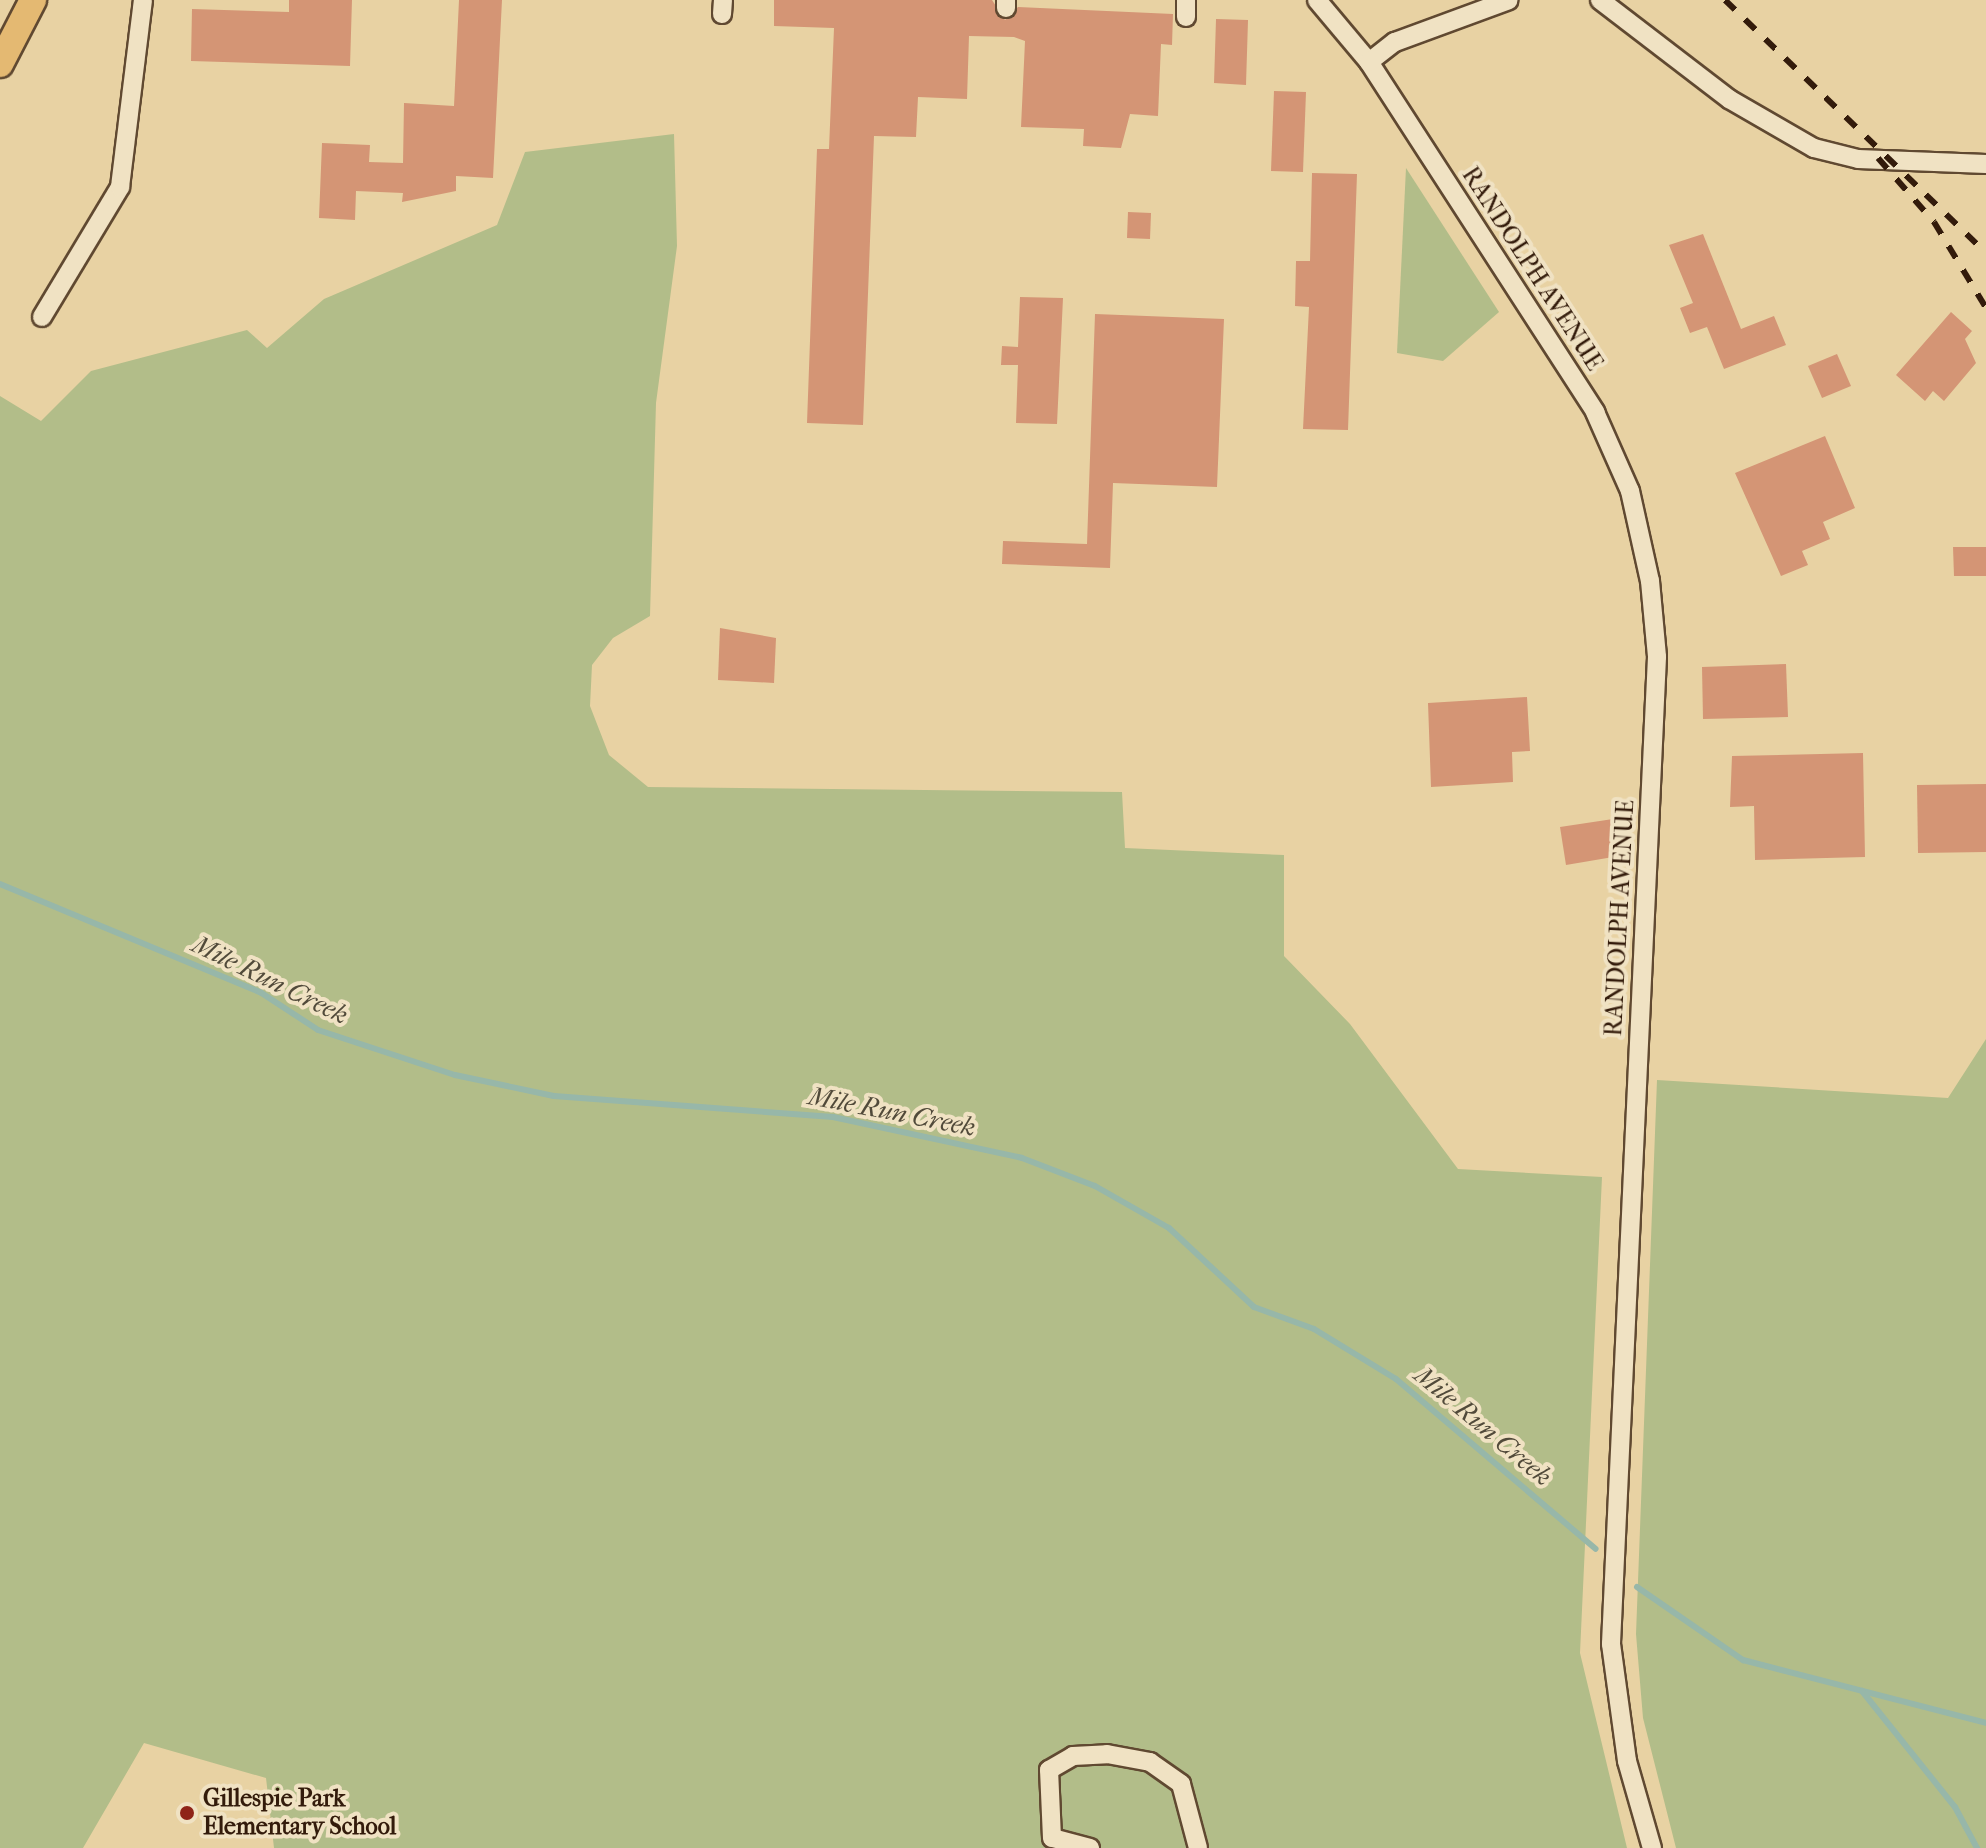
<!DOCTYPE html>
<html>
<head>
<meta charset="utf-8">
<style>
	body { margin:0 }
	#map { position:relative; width:1986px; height:1848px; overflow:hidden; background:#e8d2a3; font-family:"IM FELL French Canon",serif }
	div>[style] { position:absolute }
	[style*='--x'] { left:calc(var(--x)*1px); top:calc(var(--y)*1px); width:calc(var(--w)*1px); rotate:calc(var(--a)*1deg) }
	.green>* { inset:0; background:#b2bd89 }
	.stream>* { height:6px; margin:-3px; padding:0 3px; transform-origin:3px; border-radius:3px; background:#97b7a9 }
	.building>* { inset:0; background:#d49575 }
	.roads { filter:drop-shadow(2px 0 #604931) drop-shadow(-2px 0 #604931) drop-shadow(0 2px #604931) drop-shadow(0 -2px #604931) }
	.minor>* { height:18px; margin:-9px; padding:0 9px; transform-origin:9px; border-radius:9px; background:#f0e2c3 }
	.highway>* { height:26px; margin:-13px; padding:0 13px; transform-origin:13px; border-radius:13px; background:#e4b972 }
	.rail>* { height:6px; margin-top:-3px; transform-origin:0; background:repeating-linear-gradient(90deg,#331b0b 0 14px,transparent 0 28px) }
	.dots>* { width:22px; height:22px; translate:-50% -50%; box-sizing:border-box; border:4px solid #f0e2c3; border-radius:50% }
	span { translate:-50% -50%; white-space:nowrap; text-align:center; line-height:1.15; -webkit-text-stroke:8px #f0e2c3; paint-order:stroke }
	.street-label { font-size:24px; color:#331b0b }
	.poi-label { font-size:24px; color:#331b0b; font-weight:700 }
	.left { translate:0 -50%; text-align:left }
	.water-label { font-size:26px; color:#514a3a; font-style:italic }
</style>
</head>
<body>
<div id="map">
	<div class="green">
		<div style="clip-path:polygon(674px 134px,677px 246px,656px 403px,650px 616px,613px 638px,592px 665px,590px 706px,609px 755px,648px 787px,1122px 792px,1125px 848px,1284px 855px,1284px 956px,1350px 1024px,1458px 1169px,1602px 1177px,1580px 1653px,1627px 1848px,274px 1848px,266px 1778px,144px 1743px,83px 1848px,0 1848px,0 396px,41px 421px,91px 371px,247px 330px,267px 348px,324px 299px,497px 225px,525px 152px)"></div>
		<div style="clip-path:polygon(1406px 168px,1499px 312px,1443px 361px,1397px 353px)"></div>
		<div style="clip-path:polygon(1986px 1039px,1986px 1848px,1676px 1848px,1643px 1718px,1636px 1634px,1657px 1080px,1948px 1098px)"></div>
	</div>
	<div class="stream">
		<div style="--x:0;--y:884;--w:282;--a:22.6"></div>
		<div style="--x:260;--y:992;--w:69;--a:33.2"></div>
		<div style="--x:318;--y:1030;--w:144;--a:18.2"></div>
		<div style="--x:455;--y:1075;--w:101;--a:12"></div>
		<div style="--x:554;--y:1096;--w:280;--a:4.3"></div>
		<div style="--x:833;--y:1117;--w:193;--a:12.2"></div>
		<div style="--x:1022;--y:1158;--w:78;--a:21"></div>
		<div style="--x:1095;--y:1186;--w:85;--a:29.6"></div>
		<div style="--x:1169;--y:1228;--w:116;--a:42.9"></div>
		<div style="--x:1254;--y:1307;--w:64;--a:20.1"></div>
		<div style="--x:1314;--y:1329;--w:96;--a:31.4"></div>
		<div style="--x:1396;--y:1379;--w:262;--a:40.4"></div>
		<div style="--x:1637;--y:1587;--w:129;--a:34.6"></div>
		<div style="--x:1743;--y:1660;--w:251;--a:14.5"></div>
		<div style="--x:1862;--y:1691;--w:149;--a:51.3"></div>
		<div style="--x:1955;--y:1807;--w:47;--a:61.8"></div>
	</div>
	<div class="building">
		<div style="clip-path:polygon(289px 0,352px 0,350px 66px,191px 61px,192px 9px,289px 12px)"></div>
		<div style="clip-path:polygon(459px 0,502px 0,493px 178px,456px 176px,456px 191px,402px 202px,403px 193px,356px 191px,355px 220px,319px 218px,322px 143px,370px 145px,369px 162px,403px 163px,404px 103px,454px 106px)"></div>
		<div style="clip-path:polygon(774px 0,992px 0,1005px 20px,1018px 7px,1173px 14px,1172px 45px,1161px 44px,1158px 116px,1130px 114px,1121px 148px,1083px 146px,1084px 129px,1021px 127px,1025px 41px,1014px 37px,969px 36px,967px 99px,918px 97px,916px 137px,874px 136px,863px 425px,807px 423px,817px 149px,829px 149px,834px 28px,774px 26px)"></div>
		<div style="clip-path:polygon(1216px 19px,1248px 20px,1246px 85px,1214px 83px)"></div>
		<div style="clip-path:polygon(1274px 91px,1306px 92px,1303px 172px,1271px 171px)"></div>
		<div style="clip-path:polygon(1312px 173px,1357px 174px,1348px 430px,1303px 429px,1309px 307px,1295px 306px,1296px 261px,1310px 261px)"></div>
		<div style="clip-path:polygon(1128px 212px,1151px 213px,1150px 239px,1127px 238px)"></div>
		<div style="clip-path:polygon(1703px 234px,1741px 329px,1774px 316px,1786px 345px,1724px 369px,1707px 327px,1690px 333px,1680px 308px,1693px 303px,1669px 245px)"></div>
		<div style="clip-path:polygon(1020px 297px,1063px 298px,1057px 424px,1016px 423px,1018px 365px,1001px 365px,1002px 346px,1018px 347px)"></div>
		<div style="clip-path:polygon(1951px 312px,1972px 331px,1965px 339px,1976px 363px,1944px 401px,1933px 391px,1925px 401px,1896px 375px)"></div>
		<div style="clip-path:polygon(1095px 314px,1224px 319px,1217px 487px,1113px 483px,1110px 568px,1002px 564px,1003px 541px,1087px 544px)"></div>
		<div style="clip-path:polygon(1837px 354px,1851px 386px,1822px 398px,1808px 366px)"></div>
		<div style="clip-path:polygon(1825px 436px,1855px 508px,1823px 522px,1830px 539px,1802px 551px,1808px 565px,1781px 576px,1735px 473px)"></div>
		<div style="clip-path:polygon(1953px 547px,1986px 547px,1986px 576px,1954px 576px)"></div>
		<div style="clip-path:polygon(720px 628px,776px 638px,774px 683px,718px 680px)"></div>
		<div style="clip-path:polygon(1786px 664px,1788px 717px,1703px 719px,1702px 667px)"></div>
		<div style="clip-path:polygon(1527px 697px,1530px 751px,1512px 752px,1513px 782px,1431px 787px,1428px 703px)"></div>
		<div style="clip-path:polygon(1863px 753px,1865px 857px,1755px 860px,1754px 806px,1730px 807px,1732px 756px)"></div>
		<div style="clip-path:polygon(1986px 784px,1986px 852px,1918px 853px,1917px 785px)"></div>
		<div style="clip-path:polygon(1613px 819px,1619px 856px,1566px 865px,1560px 827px)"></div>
	</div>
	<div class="roads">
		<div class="minor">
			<div style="--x:1317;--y:0;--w:81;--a:50"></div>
			<div style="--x:1369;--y:62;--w:417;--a:57.1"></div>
			<div style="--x:1595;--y:412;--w:86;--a:66.1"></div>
			<div style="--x:1630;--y:491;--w:92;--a:77.5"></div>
			<div style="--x:1650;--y:581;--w:76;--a:84.7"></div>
			<div style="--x:1657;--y:657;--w:988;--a:92.67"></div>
			<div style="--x:1611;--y:1644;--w:118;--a:82.2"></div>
			<div style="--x:1627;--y:1761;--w:91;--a:74"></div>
			<div style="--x:1600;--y:0;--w:163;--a:37.5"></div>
			<div style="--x:1729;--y:99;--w:98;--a:30"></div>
			<div style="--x:1814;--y:148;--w:45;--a:14"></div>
			<div style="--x:1858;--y:159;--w:128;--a:2.2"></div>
			<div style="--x:1006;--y:8;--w:8;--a:-90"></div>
			<div style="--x:722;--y:14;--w:14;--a:-86"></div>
			<div style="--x:1186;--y:17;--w:17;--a:-90"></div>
			<div style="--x:1369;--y:62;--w:33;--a:-38"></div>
			<div style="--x:1395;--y:42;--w:121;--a:-20.2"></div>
			<div style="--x:42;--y:317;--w:152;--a:-59"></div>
			<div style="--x:120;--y:187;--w:188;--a:-83"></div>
			<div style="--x:1090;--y:1848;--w:39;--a:-165"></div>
			<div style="--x:1052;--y:1838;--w:68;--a:-92.5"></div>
			<div style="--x:1049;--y:1770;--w:28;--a:-30"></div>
			<div style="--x:1073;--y:1756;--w:34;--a:-3"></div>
			<div style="--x:1107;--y:1754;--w:44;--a:10.5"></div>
			<div style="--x:1150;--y:1762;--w:38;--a:35"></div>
			<div style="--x:1181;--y:1784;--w:66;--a:75.1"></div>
		</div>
		<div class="highway">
			<div style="--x:0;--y:64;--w:72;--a:-62.7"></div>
		</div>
	</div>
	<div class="rail">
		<div style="--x:1725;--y:0;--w:363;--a:44.1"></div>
		<div style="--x:1878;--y:158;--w:85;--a:48.8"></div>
		<div style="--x:1934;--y:222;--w:100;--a:58.8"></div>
	</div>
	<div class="dots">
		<div style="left:187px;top:1813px;background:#8f2418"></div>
	</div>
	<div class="street-label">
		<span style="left:1532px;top:269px;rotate:57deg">RANDOLPH AVENUE</span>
		<span style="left:1620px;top:918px;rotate:-87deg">RANDOLPH AVENUE</span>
	</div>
	<div class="poi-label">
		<span class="left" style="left:203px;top:1813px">Gillespie Park<br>Elementary School</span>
	</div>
	<div class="water-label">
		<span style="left:270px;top:980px;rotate:26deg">Mile Run Creek</span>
		<span style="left:892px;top:1112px;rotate:11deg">Mile Run Creek</span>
		<span style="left:1483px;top:1426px;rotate:40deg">Mile Run Creek</span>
	</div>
</div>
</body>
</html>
